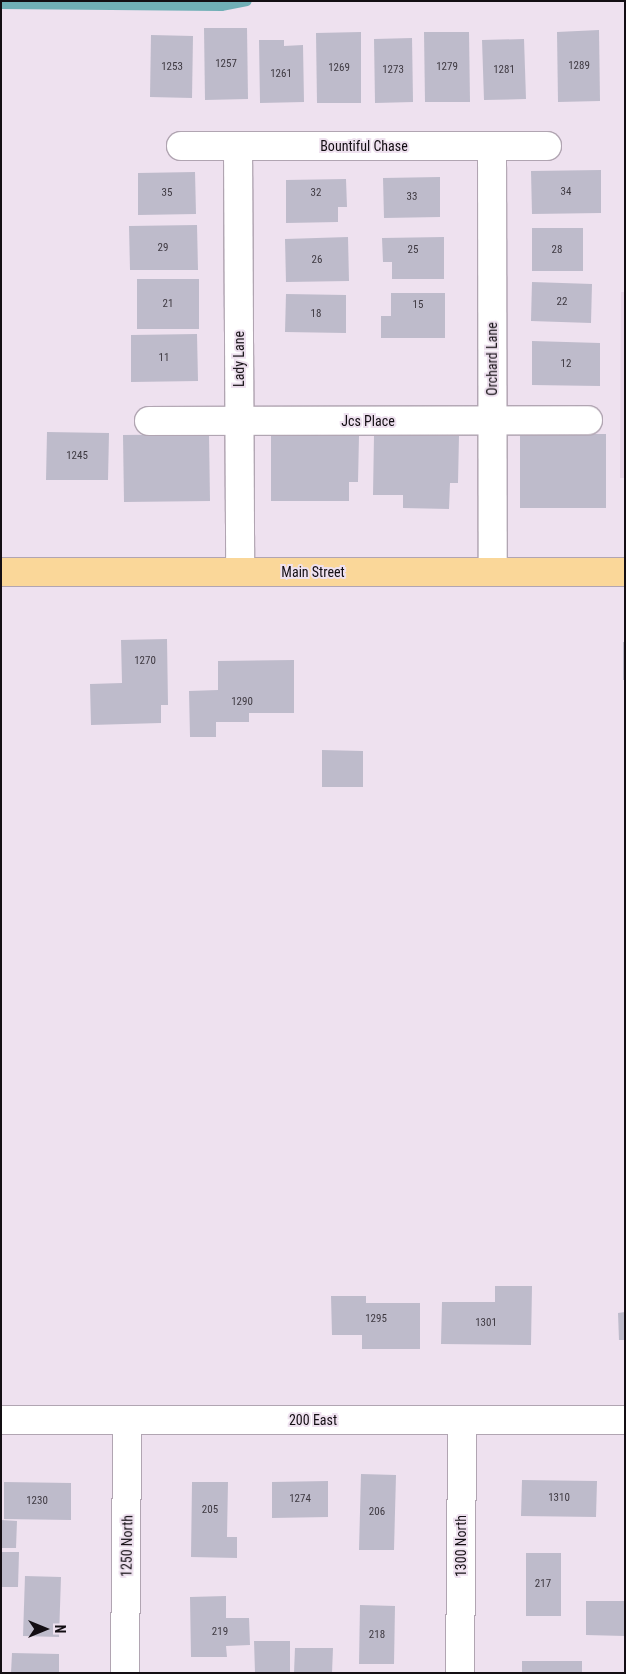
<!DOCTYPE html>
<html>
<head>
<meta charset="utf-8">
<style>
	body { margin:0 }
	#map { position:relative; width:626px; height:1674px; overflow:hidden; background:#eee1ef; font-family:"Roboto Condensed",sans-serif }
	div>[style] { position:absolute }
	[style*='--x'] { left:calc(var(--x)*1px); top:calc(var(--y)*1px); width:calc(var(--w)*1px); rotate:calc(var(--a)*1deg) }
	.built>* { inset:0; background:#e5d3e6 }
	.stream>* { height:9px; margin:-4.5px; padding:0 4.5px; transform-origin:4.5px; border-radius:4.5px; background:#70afb6 }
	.building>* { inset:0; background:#bebbcb }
	.roads { filter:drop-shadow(1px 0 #b1a5b2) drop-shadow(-1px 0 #b1a5b2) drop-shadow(0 1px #b1a5b2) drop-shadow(0 -1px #b1a5b2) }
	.minor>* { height:28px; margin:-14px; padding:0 14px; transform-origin:14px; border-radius:14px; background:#fff }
	.major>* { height:28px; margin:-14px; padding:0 14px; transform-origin:14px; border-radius:14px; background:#fad799 }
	span { translate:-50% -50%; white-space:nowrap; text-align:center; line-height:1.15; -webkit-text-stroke:4px #eee1ef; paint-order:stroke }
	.number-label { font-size:11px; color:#3e3941 }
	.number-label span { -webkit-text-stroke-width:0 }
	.street-label { font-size:14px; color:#130e13 }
	.frame { position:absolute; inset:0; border:2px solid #130e13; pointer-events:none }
	.north { position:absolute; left:20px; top:1604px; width:50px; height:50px; -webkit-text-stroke:4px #eee1ef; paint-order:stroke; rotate:90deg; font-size:14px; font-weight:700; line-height:20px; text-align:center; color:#130e13 }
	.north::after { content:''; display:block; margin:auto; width:18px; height:22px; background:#130e13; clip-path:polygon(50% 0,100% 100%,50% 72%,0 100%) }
</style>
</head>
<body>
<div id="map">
	<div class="built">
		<div style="clip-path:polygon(621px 292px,625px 292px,625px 478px,620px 478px)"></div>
	</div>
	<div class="stream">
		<div style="--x:1;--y:4;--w:220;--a:0.5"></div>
		<div style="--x:221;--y:6;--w:26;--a:-11"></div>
	</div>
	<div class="building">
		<div style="clip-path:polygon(204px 28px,247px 28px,248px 99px,205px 100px)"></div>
		<div style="clip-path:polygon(599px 30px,600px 101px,558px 102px,557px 32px)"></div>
		<div style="clip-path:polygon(361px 32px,361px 103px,317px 103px,316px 33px)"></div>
		<div style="clip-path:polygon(424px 32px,469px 32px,470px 102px,425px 102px)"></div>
		<div style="clip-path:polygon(151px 35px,193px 36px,192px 98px,150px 97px)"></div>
		<div style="clip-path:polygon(412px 38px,413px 102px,375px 103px,374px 39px)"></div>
		<div style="clip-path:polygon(524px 39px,526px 99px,484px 100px,482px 40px)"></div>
		<div style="clip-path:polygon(259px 40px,284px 40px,284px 46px,303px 45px,304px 102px,260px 103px)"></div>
		<div style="clip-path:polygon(601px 170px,601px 213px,532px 214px,531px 171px)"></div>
		<div style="clip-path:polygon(195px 172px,196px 214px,138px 215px,138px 173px)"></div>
		<div style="clip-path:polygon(440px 177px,440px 217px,384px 218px,383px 178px)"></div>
		<div style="clip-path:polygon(346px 179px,347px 207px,338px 207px,338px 222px,286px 223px,286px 180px)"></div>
		<div style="clip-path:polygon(197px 225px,198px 270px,130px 270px,129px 226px)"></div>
		<div style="clip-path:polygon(532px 228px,583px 228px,583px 271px,532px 271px)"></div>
		<div style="clip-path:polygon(348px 237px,349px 281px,286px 282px,285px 239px)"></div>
		<div style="clip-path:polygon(444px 237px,444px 279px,392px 279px,392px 262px,383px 262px,382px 238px)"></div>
		<div style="clip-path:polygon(137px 279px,199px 279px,199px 329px,137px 329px)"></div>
		<div style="clip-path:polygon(532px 282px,592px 284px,591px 323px,531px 321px)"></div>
		<div style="clip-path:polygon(391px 293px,445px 293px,445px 338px,381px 338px,381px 316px,391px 316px)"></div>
		<div style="clip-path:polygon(286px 294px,346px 295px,346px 333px,285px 332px)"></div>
		<div style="clip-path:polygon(197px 334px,198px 381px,131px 382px,131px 335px)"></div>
		<div style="clip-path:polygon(532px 341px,600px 343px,600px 386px,532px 385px)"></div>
		<div style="clip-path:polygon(47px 432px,109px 433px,108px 480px,46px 480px)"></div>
		<div style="clip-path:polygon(209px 434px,210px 501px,124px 502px,123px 435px)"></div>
		<div style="clip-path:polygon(520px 434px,606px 434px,606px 508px,520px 508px)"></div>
		<div style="clip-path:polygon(374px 435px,459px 436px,458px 483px,450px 483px,449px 509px,403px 508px,403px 495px,373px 495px)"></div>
		<div style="clip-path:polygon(271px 436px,359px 436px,358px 482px,349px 482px,349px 501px,271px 501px)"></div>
		<div style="clip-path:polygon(167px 639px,168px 705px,161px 705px,161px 723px,91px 725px,90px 684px,122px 683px,121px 640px)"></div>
		<div style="clip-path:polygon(623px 642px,625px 642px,625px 680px,623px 680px)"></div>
		<div style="clip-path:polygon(294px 660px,294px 713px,249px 713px,249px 722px,216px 722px,216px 737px,190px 737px,189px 691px,218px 690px,218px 661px)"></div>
		<div style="clip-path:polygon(322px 750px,363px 751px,363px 787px,322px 787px)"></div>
		<div style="clip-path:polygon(495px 1286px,532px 1286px,531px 1345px,441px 1344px,442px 1302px,495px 1302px)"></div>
		<div style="clip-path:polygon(331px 1296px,366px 1296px,366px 1303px,420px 1303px,420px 1349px,362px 1349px,362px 1335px,332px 1335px)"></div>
		<div style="clip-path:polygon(625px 1312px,625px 1340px,619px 1340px,618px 1313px)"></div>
		<div style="clip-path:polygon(361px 1474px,396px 1475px,394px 1550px,359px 1550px)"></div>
		<div style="clip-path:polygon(522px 1480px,597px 1481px,596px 1517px,521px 1516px)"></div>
		<div style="clip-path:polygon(328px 1481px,328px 1517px,272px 1518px,272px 1482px)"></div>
		<div style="clip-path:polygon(4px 1482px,71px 1483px,71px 1520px,4px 1519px)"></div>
		<div style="clip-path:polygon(192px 1482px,228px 1482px,227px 1537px,237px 1537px,237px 1558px,191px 1557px)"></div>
		<div style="clip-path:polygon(1px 1520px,17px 1521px,16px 1548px,1px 1548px)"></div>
		<div style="clip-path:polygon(1px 1552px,19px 1552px,18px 1587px,1px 1587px)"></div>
		<div style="clip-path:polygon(526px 1553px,561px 1553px,561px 1616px,526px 1616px)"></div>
		<div style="clip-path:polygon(25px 1576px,61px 1577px,59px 1637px,23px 1636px)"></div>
		<div style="clip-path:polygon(226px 1596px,226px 1618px,249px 1618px,250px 1645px,226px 1646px,227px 1657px,191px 1657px,190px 1597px)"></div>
		<div style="clip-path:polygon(586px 1601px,625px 1601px,625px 1636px,586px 1635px)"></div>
		<div style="clip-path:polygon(360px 1605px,395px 1606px,394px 1664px,359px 1664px)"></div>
		<div style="clip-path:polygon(254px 1641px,290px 1641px,290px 1673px,255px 1673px)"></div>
		<div style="clip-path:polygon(295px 1648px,333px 1648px,332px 1673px,294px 1673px)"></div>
		<div style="clip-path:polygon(12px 1653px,59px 1654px,59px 1673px,11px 1673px)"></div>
		<div style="clip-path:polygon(522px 1661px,582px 1661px,582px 1673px,522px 1673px)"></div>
	</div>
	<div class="roads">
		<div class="minor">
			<div style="--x:181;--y:146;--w:366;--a:0"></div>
			<div style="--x:238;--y:146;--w:426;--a:89.7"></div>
			<div style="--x:492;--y:146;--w:426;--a:89.9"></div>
			<div style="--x:149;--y:421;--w:439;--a:-0.1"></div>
			<div style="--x:1;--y:1420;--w:624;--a:0"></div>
			<div style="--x:125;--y:1673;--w:253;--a:-89.5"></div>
			<div style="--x:460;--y:1673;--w:253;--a:-89.5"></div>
		</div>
		<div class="major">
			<div style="--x:1;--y:572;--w:624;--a:0"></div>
		</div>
	</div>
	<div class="number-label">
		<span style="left:226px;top:64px">1257</span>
		<span style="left:579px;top:66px">1289</span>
		<span style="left:172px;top:67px">1253</span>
		<span style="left:447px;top:67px">1279</span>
		<span style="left:339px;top:68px">1269</span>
		<span style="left:393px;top:70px">1273</span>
		<span style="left:504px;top:70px">1281</span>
		<span style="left:281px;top:74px">1261</span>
		<span style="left:566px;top:192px">34</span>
		<span style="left:167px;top:193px">35</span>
		<span style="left:316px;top:193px">32</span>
		<span style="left:412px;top:197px">33</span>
		<span style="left:163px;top:248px">29</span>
		<span style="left:413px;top:250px">25</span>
		<span style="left:557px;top:250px">28</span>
		<span style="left:317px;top:260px">26</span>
		<span style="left:562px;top:302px">22</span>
		<span style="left:168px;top:304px">21</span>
		<span style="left:418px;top:305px">15</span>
		<span style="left:316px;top:314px">18</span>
		<span style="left:164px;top:358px">11</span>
		<span style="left:566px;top:364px">12</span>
		<span style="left:77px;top:456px">1245</span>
		<span style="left:145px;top:661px">1270</span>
		<span style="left:242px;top:702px">1290</span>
		<span style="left:376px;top:1319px">1295</span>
		<span style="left:486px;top:1323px">1301</span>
		<span style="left:559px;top:1498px">1310</span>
		<span style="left:300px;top:1499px">1274</span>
		<span style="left:37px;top:1501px">1230</span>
		<span style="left:210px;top:1510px">205</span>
		<span style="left:377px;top:1512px">206</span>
		<span style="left:543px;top:1584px">217</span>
		<span style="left:220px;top:1632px">219</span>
		<span style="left:377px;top:1635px">218</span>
	</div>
	<div class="street-label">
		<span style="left:364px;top:146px">Bountiful Chase</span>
		<span style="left:239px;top:359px;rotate:-90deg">Lady Lane</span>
		<span style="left:492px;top:359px;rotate:-90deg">Orchard Lane</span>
		<span style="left:368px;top:421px">Jcs Place</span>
		<span style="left:313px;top:572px">Main Street</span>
		<span style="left:313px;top:1420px">200 East</span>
		<span style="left:127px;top:1546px;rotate:-89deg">1250 North</span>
		<span style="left:461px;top:1546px;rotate:-90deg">1300 North</span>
	</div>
	<div class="frame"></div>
	<div class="north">N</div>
</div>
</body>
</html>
